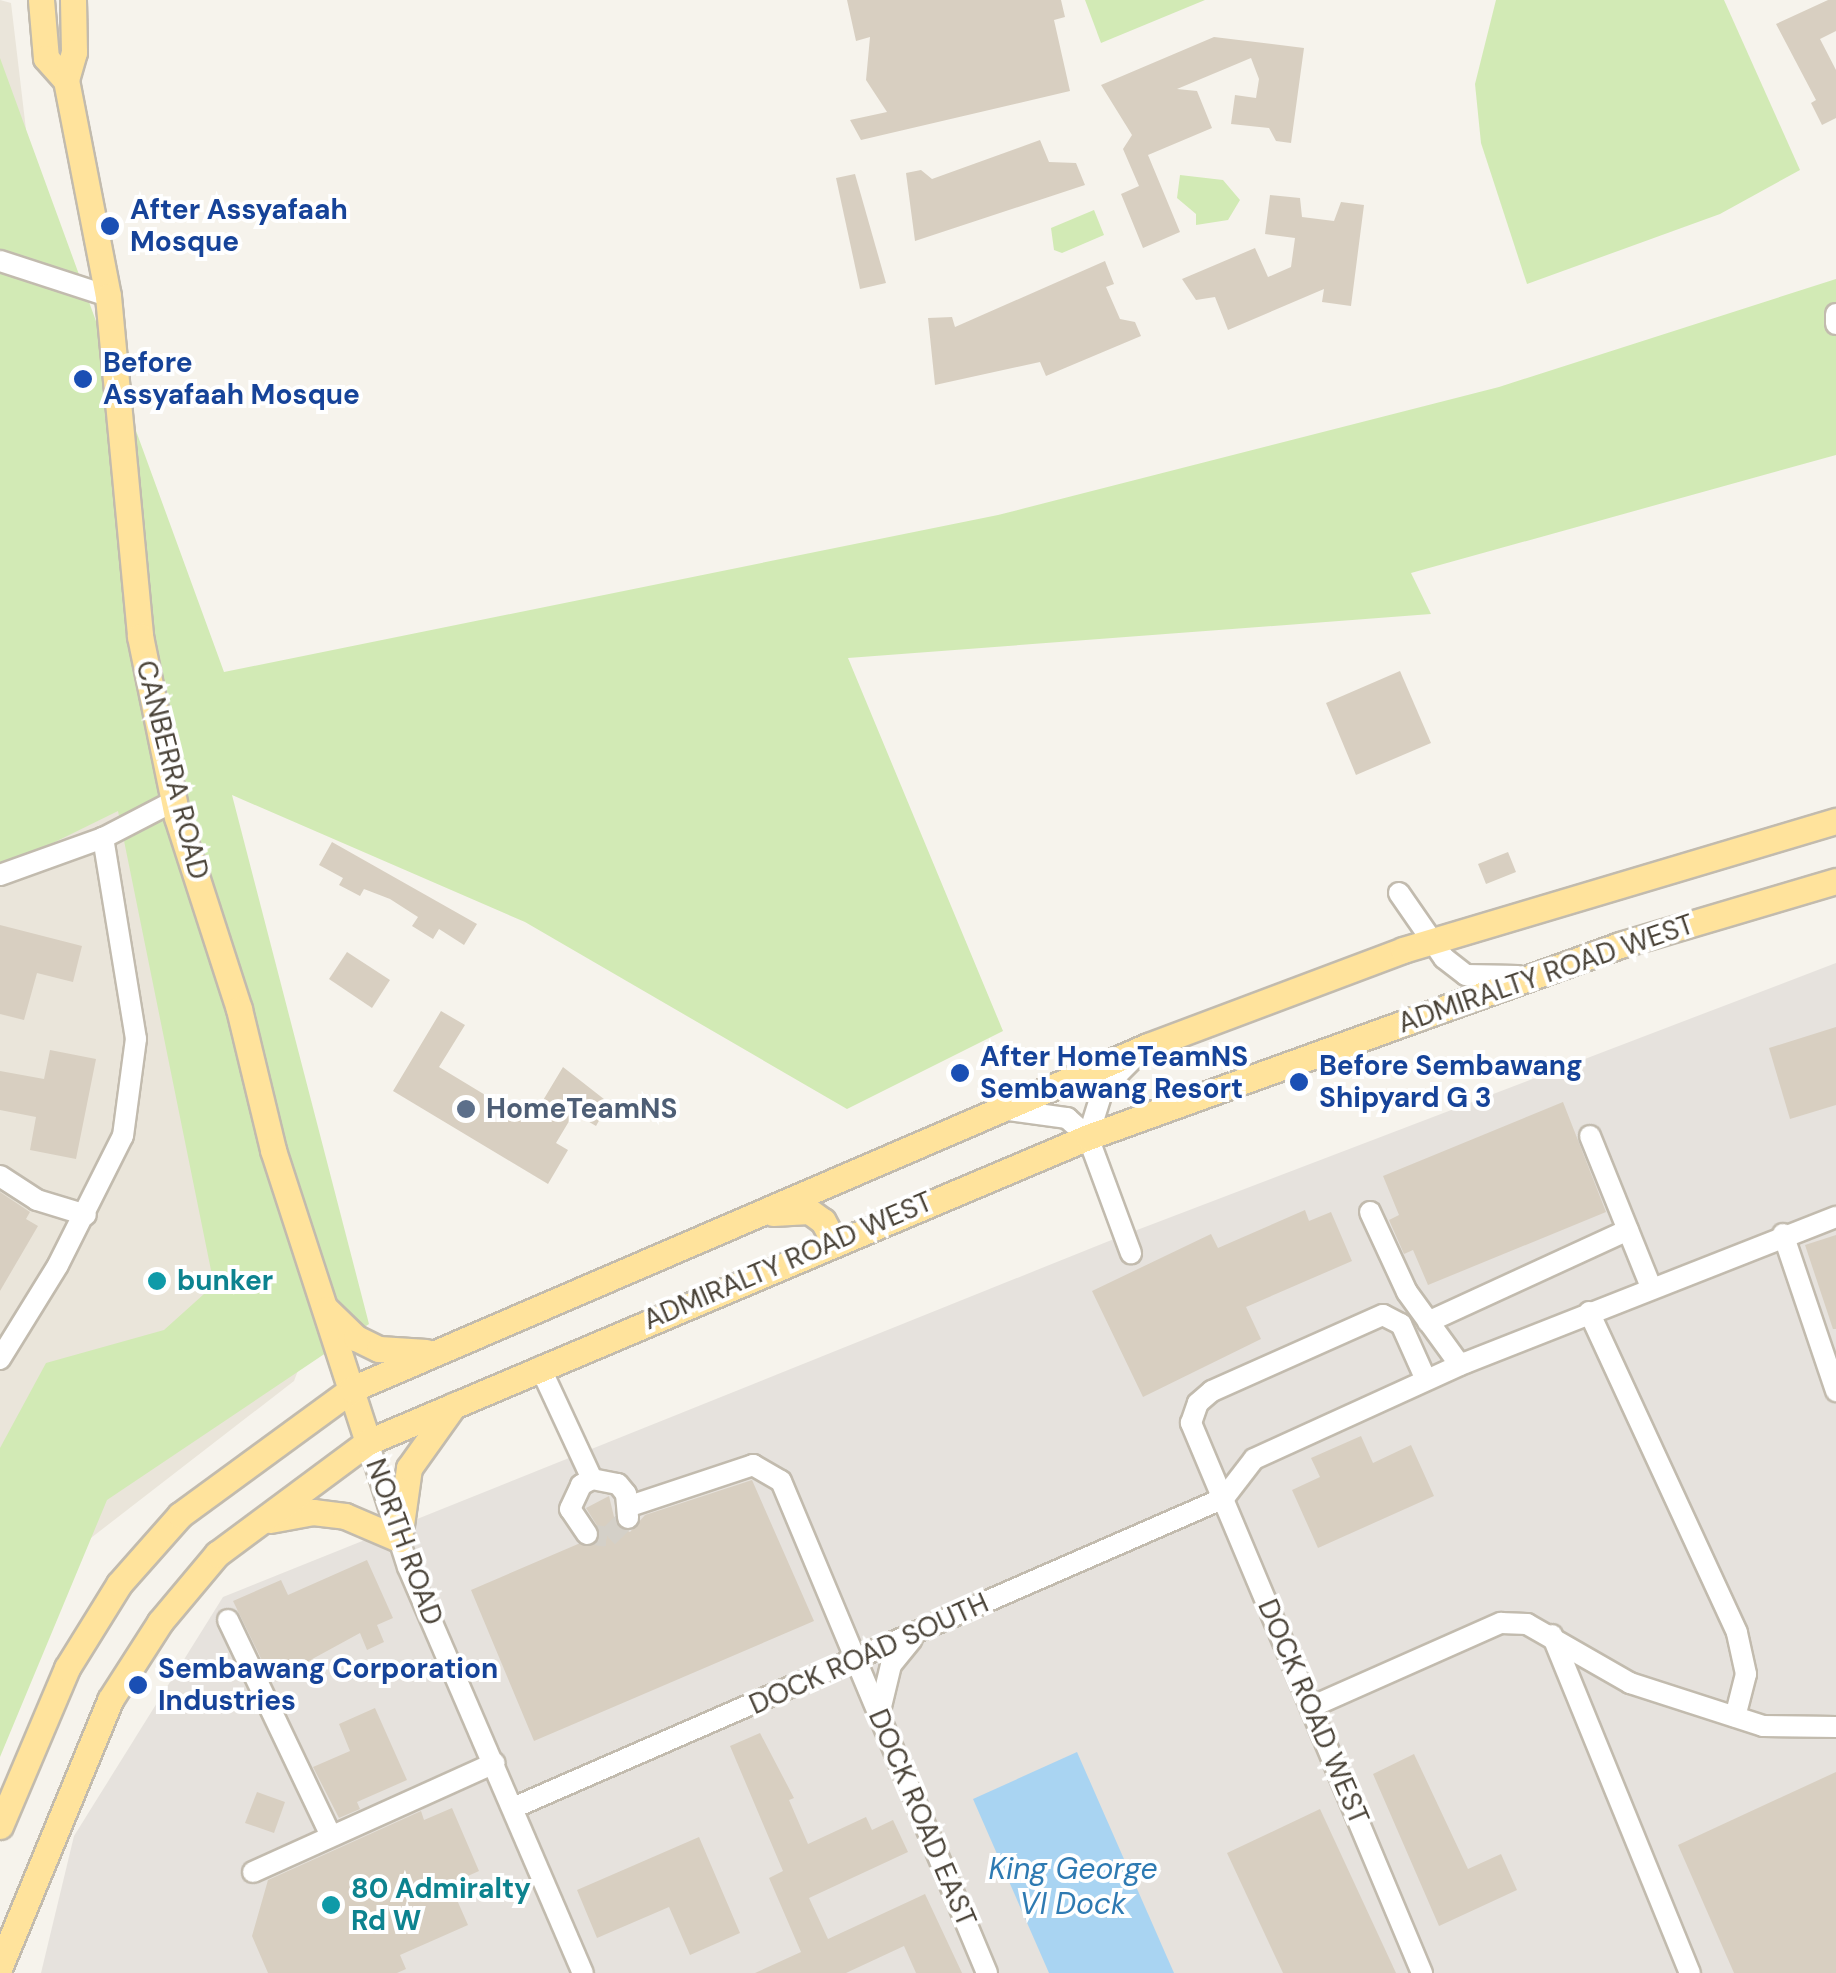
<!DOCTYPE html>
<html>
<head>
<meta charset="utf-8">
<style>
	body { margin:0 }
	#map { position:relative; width:1836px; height:1973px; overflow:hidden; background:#f6f3ec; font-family:"DM Sans",sans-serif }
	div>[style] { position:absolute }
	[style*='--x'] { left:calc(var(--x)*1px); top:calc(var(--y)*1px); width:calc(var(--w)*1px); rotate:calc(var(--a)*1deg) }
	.residential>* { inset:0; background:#eae5da }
	.industrial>* { inset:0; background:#e6e2dd }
	.green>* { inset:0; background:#d2eab5 }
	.water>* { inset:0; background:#a9d4f2 }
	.building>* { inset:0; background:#d8cfc1 }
	.minor-tunnel>* { height:20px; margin-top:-10px; transform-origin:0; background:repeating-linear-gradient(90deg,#d4d0c8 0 20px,transparent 0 30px) }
	.roads { filter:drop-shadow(2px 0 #c2bbae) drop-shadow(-2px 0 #c2bbae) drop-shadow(0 2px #c2bbae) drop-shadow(0 -2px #c2bbae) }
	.minor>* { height:20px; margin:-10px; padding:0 10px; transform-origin:10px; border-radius:10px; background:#fff }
	.major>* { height:25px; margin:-12.5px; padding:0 12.5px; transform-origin:12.5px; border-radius:12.5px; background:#ffe39c }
	.dots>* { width:28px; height:28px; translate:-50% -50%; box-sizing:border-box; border:5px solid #fff; border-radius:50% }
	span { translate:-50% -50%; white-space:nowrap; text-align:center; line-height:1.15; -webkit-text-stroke:8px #fff; paint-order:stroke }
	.transit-label { font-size:28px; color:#164399; font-weight:700 }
	.left { translate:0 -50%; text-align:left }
	.street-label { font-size:28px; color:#4b4439 }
	.service-label { font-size:28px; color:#4e5e75; font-weight:700 }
	.culture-label { font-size:28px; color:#0d838f; font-weight:700 }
	.water-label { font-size:30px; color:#2e7ab2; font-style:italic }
</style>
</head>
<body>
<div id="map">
	<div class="residential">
		<div style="clip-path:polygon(0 0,11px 3px,82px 602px,305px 1352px,294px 1381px,87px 1541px,0 1723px)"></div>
	</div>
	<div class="industrial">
		<div style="clip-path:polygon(1836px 963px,1836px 1973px,41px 1973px,74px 1836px,223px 1597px,1124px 1235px)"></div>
	</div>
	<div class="green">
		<div style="clip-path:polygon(1085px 0,1205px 0,1101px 43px)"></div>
		<div style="clip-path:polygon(1496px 0,1724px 0,1800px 170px,1720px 214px,1527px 284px,1481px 143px,1475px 84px)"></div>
		<div style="clip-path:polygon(0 58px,224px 672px,998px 515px,1499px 387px,1836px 279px,1836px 455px,1411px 573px,1431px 614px,848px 658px,1003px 1031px,847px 1109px,525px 922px,232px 795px,369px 1324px,107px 1500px,0 1757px,0 1448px,46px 1363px,164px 1330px,214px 1285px,118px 811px,0 869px)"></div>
		<div style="clip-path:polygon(1180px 175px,1223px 180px,1240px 200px,1228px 220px,1196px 225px,1196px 214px,1177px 198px)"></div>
		<div style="clip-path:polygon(1094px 210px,1104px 235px,1062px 253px,1054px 250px,1051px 228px)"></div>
	</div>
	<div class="water">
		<div style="clip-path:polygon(1077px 1752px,1174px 1973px,1049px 1973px,973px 1799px)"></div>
	</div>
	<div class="building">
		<div style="clip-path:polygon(847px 0,1061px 0,1065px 17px,1054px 20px,1070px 91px,861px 140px,850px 120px,887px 112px,866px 80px,870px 37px,856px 41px)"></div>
		<div style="clip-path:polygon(1828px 0,1836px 0,1836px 31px,1820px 39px,1836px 70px,1836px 118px,1822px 125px,1811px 103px,1816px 100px,1776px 24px)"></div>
		<div style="clip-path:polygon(1214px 37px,1304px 48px,1291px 143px,1276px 141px,1269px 128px,1231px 124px,1235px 95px,1256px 98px,1259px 79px,1251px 58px,1177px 89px,1197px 91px,1212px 128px,1148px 155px,1180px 232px,1143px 248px,1121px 194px,1139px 186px,1123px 149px,1132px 135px,1101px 85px)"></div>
		<div style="clip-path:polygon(1040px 140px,1049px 162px,1076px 163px,1085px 185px,915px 241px,906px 173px,921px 170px,932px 179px)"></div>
		<div style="clip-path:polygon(855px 174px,886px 283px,860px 289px,836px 178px)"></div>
		<div style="clip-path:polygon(1270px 195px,1300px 198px,1302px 217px,1334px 221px,1341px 202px,1364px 205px,1351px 306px,1322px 302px,1324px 289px,1228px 330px,1215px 297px,1196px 300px,1182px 279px,1255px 248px,1268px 277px,1291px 267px,1295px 238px,1265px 234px)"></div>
		<div style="clip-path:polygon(1105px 261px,1114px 284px,1106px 287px,1120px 319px,1135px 322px,1141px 336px,1046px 376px,1040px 362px,935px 385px,928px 318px,952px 317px,955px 327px)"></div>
		<div style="clip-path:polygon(1400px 671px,1431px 743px,1356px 775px,1326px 703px)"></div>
		<div style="clip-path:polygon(332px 842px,477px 924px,464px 945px,439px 929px,433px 939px,412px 926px,418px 917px,390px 899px,364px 889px,360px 896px,339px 885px,343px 878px,319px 865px)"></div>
		<div style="clip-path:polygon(1508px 852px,1516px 872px,1486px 884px,1478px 864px)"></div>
		<div style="clip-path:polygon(0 925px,82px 946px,73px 982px,37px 973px,24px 1020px,0 1014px)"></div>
		<div style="clip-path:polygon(347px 952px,390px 980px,372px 1008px,329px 979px)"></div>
		<div style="clip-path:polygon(441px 1011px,465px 1025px,439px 1067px,530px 1122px,563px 1067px,609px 1103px,596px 1126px,574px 1113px,556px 1143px,568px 1150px,548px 1184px,393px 1091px)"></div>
		<div style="clip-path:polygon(1836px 1027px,1836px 1105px,1790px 1119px,1769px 1048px)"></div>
		<div style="clip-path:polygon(50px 1050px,96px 1059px,76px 1159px,30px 1150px,36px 1117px,0 1110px,0 1071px,44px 1079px)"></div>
		<div style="clip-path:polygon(1563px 1102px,1606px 1212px,1428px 1285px,1413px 1250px,1404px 1254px,1389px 1220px,1399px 1215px,1383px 1176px)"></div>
		<div style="clip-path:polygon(0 1192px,30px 1212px,26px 1219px,38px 1226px,0 1291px)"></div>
		<div style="clip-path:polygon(1305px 1210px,1309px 1221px,1331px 1212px,1352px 1261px,1246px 1307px,1261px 1339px,1143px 1397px,1092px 1291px,1211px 1234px,1218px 1248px)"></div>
		<div style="clip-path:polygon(1836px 1235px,1836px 1329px,1833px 1329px,1805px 1245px)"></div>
		<div style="clip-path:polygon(1361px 1436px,1373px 1463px,1411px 1445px,1434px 1496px,1318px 1548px,1292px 1490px,1320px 1477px,1311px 1458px)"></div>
		<div style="clip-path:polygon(752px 1480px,814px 1621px,534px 1741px,471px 1590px,578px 1544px,595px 1545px,601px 1532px,586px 1508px,609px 1496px,616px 1525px,630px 1532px,645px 1515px)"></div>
		<div style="clip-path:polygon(367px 1560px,393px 1618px,377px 1625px,384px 1642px,367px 1650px,360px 1633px,272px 1681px,233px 1601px,281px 1580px,288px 1595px)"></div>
		<div style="clip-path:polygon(375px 1708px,407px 1780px,357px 1802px,360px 1809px,339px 1818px,313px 1767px,350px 1751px,339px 1724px)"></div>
		<div style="clip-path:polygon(760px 1733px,794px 1798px,789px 1800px,808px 1844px,866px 1817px,872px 1830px,893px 1820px,908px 1852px,809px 1898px,828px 1939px,925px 1894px,962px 1973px,916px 1973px,904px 1946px,846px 1973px,755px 1973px,801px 1952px,769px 1878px,783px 1871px,730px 1746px)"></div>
		<div style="clip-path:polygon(1414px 1754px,1468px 1869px,1501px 1854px,1517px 1890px,1439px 1926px,1373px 1774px)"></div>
		<div style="clip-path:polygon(1836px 1772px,1836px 1973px,1734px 1973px,1678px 1845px)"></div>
		<div style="clip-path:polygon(257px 1792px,285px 1802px,274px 1833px,245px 1823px)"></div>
		<div style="clip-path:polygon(452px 1808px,479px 1871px,450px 1884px,468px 1925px,400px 1955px,406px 1969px,397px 1973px,268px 1973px,252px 1936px,268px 1880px,421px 1811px,424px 1820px)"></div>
		<div style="clip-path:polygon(1320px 1809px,1396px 1973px,1283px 1973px,1227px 1853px)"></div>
		<div style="clip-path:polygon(699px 1837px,740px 1933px,690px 1955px,669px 1907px,597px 1938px,577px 1890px)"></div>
	</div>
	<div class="minor-tunnel">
		<div style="--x:587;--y:1534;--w:21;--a:8"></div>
		<div style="--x:608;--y:1537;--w:28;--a:-44"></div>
	</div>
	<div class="roads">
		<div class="minor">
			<div style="--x:0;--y:261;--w:114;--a:18"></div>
			<div style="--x:1836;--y:314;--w:10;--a:90"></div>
			<div style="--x:0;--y:875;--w:109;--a:-19.8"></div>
			<div style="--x:103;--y:838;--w:80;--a:-27.5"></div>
			<div style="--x:1399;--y:893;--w:79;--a:55.3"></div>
			<div style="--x:1444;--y:958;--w:28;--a:38"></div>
			<div style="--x:1466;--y:975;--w:52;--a:1.1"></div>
			<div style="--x:1009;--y:1110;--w:59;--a:7.9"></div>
			<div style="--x:1067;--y:1118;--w:28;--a:42"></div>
			<div style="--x:1088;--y:1137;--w:124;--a:69.7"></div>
			<div style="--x:1590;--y:1136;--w:163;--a:68"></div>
			<div style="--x:1088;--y:1137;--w:50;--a:-72.6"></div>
			<div style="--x:1103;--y:1089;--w:47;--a:-45"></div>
			<div style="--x:0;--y:1176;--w:44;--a:33"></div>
			<div style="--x:37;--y:1200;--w:51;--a:17"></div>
			<div style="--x:1370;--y:1212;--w:88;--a:65.2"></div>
			<div style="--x:1407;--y:1292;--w:90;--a:54"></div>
			<div style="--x:1783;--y:1234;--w:166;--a:71.3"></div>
			<div style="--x:1589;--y:1312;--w:353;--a:65.2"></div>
			<div style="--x:1737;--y:1633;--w:42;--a:77.6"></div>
			<div style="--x:1746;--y:1674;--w:44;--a:104.3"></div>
			<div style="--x:1428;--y:1322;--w:220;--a:-24.7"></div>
			<div style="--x:0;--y:1359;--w:110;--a:-58.3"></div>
			<div style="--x:58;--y:1265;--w:144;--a:-63.3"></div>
			<div style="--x:123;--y:1136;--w:98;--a:-82.4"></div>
			<div style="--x:136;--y:1039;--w:204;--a:-99.3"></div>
			<div style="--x:540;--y:1367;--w:123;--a:65.1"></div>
			<div style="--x:368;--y:1442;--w:131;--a:72.3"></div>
			<div style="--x:408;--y:1567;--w:442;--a:66.7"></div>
			<div style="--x:630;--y:1506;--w:130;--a:-18.4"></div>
			<div style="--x:753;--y:1465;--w:32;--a:30"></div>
			<div style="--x:781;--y:1481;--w:533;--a:67.28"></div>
			<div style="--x:587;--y:1534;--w:30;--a:-124"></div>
			<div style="--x:570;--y:1509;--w:26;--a:-65"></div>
			<div style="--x:581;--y:1485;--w:13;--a:-29"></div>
			<div style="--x:592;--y:1479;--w:26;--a:11"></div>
			<div style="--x:618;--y:1484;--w:13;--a:51"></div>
			<div style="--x:626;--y:1494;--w:24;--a:85"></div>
			<div style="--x:228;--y:1620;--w:239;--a:64.5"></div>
			<div style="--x:1552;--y:1635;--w:365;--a:67.8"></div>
			<div style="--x:1311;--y:1707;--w:208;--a:-23.9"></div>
			<div style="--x:1501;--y:1623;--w:26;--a:2"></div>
			<div style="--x:1527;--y:1624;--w:119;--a:29.8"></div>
			<div style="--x:1630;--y:1683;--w:140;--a:17.9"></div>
			<div style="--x:1763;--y:1726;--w:73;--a:0.8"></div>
			<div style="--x:879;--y:1715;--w:51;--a:-76.5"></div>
			<div style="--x:891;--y:1665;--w:33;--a:-51"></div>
			<div style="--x:513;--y:1808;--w:776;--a:-23.56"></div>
			<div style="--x:1224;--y:1498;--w:49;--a:-52.4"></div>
			<div style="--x:1254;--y:1459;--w:232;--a:-24.5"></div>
			<div style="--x:1465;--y:1363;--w:399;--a:-21.5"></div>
			<div style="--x:253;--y:1872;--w:265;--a:-24.3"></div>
			<div style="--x:1422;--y:1973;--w:597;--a:-112.78"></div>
			<div style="--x:1191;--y:1423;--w:21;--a:-71"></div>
			<div style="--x:1198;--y:1403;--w:18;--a:-41"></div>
			<div style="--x:1212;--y:1391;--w:187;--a:-24"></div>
			<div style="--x:1383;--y:1315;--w:20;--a:27"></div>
			<div style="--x:1401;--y:1324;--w:61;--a:65.9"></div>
		</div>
		<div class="major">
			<div style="--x:41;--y:0;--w:58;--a:85.1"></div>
			<div style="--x:46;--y:58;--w:30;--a:48"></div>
			<div style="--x:73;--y:0;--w:52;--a:88.9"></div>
			<div style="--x:74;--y:52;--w:29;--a:106"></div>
			<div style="--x:66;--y:80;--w:220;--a:79"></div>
			<div style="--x:108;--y:296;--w:342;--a:84.6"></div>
			<div style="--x:140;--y:636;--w:185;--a:78.4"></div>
			<div style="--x:177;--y:817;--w:202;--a:72.1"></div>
			<div style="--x:239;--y:1009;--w:145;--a:76.4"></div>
			<div style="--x:273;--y:1150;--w:307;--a:72"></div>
			<div style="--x:773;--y:1213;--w:36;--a:-3"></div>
			<div style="--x:809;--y:1211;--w:17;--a:36"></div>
			<div style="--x:823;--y:1221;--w:21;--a:62"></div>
			<div style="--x:326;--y:1309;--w:42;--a:44"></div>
			<div style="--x:356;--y:1338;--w:25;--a:26"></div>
			<div style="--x:379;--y:1349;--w:47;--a:3.7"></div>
			<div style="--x:270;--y:1520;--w:44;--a:-10.5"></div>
			<div style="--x:313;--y:1512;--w:32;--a:7"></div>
			<div style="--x:345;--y:1516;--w:59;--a:23.1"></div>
			<div style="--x:399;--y:1539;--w:72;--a:-82"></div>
			<div style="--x:409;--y:1468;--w:77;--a:-54.5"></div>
			<div style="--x:0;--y:1826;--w:172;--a:-67"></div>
			<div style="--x:67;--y:1668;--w:99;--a:-58.2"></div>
			<div style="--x:119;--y:1584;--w:92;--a:-48.5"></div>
			<div style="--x:180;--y:1515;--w:213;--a:-36.2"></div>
			<div style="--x:352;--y:1389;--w:867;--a:-23.31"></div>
			<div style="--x:1148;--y:1046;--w:272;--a:-20.6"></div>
			<div style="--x:1403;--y:950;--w:452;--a:-16.6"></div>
			<div style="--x:0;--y:1966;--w:288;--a:-67.5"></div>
			<div style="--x:110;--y:1700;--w:93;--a:-57.3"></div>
			<div style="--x:160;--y:1622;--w:89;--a:-50"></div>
			<div style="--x:217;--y:1554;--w:188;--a:-36.6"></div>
			<div style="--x:368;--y:1442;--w:782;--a:-22.96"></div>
			<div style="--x:1088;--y:1137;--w:566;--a:-19.84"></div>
			<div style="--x:1620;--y:945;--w:225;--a:-16.5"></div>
		</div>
	</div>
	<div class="dots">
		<div style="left:110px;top:226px;background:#1a4fb4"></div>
		<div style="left:83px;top:379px;background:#1a4fb4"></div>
		<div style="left:960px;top:1073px;background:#1a4fb4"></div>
		<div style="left:1299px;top:1082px;background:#1a4fb4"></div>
		<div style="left:466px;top:1109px;background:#5c6f8a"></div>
		<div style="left:157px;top:1281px;background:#0f9aa8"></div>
		<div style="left:138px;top:1685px;background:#1a4fb4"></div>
		<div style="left:331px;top:1905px;background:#0f9aa8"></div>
	</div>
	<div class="transit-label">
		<span class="left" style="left:130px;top:226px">After Assyafaah<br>Mosque</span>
		<span class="left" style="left:103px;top:379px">Before<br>Assyafaah Mosque</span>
		<span class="left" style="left:980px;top:1073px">After HomeTeamNS<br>Sembawang Resort</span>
		<span class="left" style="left:1319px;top:1082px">Before Sembawang<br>Shipyard G 3</span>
		<span class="left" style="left:158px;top:1685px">Sembawang Corporation<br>Industries</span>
	</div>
	<div class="street-label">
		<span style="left:172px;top:770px;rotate:76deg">CANBERRA ROAD</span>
		<span style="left:1546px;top:974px;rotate:-19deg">ADMIRALTY ROAD WEST</span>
		<span style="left:788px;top:1261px;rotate:-23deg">ADMIRALTY ROAD WEST</span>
		<span style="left:404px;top:1542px;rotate:70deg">NORTH ROAD</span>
		<span style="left:869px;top:1654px;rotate:-24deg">DOCK ROAD SOUTH</span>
		<span style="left:1313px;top:1712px;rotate:67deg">DOCK ROAD WEST</span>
		<span style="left:922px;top:1818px;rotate:67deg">DOCK ROAD EAST</span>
	</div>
	<div class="service-label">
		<span class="left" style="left:486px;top:1109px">HomeTeamNS</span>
	</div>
	<div class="culture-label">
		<span class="left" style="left:177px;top:1281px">bunker</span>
		<span class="left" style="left:351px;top:1905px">80 Admiralty<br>Rd W</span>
	</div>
	<div class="water-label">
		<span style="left:1073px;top:1886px">King George<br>VI Dock</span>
	</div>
</div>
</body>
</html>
